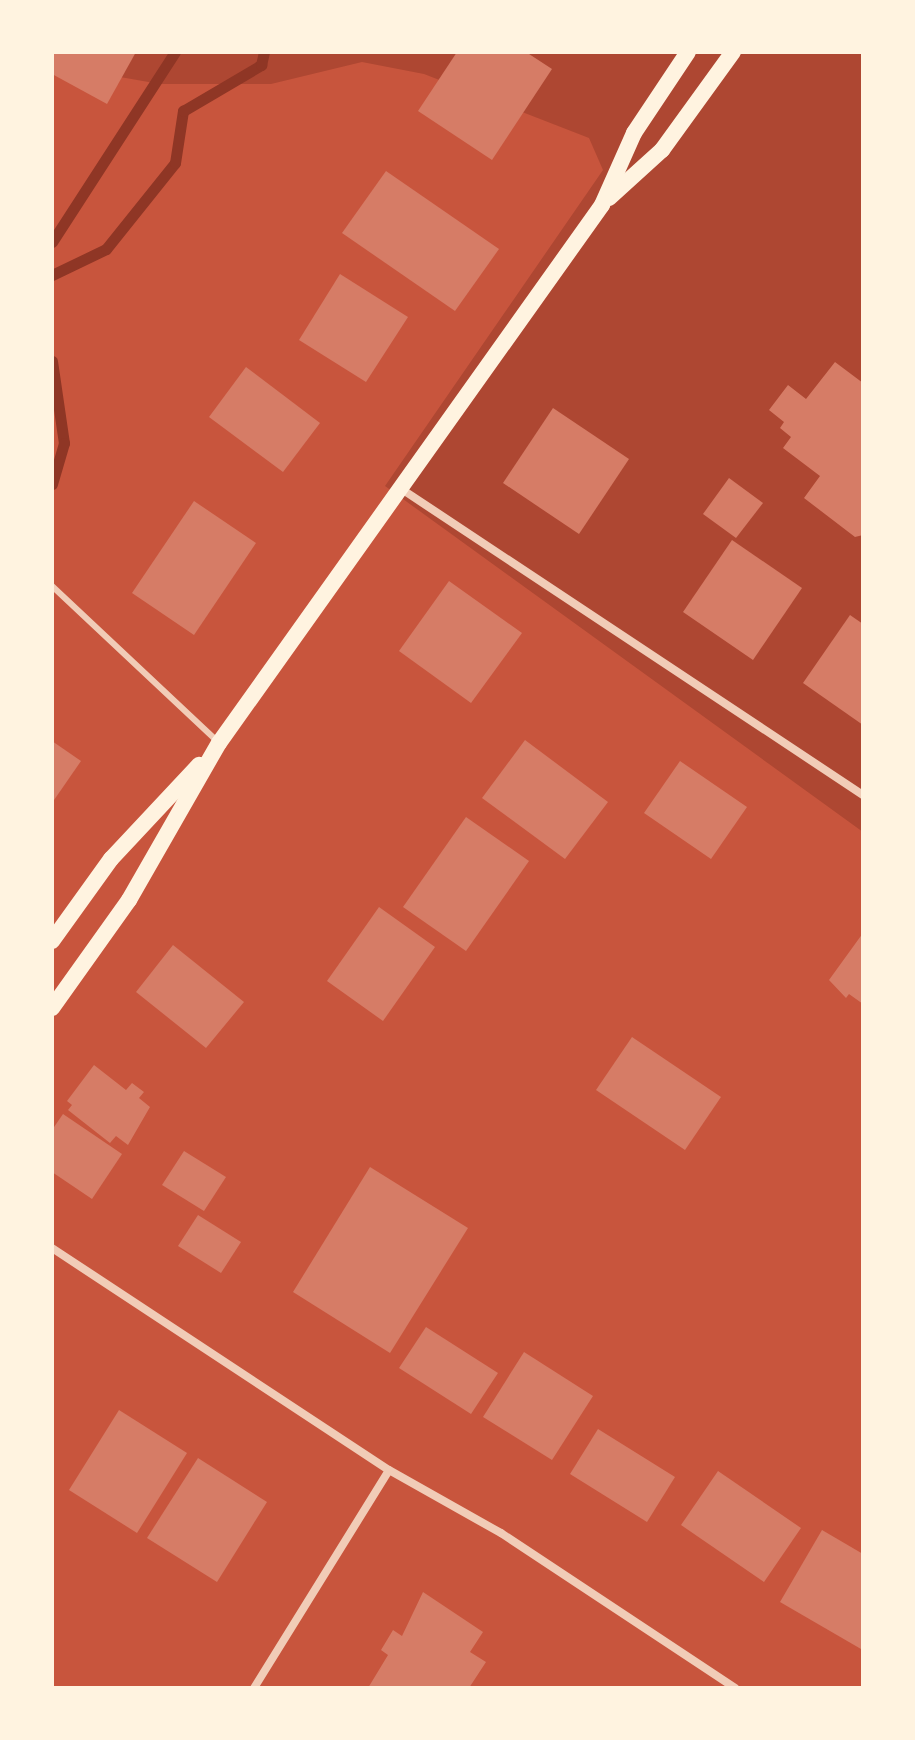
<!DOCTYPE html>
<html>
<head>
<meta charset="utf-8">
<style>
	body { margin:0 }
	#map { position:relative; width:915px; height:1740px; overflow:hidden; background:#c8553d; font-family:Manrope,sans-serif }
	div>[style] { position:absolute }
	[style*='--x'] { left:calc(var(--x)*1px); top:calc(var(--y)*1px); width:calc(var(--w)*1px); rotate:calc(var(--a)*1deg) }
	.green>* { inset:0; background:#ae4732 }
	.stream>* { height:11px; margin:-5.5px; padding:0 5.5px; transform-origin:5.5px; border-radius:5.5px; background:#8f3625 }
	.building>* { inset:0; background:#d67c66 }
	.service>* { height:6px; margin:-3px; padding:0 3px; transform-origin:3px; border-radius:3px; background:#f1ccb7 }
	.minor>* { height:8px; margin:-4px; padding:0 4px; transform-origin:4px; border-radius:4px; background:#f1ccb7 }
	.secondary>* { height:16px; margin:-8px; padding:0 8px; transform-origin:8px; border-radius:8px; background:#fff3e0 }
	span { translate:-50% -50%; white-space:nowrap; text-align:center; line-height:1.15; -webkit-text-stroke:6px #fff3e0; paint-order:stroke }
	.frame { position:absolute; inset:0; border:54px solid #fff3e0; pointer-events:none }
</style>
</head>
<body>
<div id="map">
	<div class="green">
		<div style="clip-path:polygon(52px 52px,863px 52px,863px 832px,385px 486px,603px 170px,589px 138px,424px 74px,362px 62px,271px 84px,160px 84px,63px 67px)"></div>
	</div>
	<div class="stream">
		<div style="--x:52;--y:242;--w:226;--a:-57.1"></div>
		<div style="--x:52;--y:275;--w:60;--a:-25.7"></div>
		<div style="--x:106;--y:249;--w:110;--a:-51.3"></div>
		<div style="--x:175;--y:163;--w:53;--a:-81.3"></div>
		<div style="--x:183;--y:111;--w:91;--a:-30.5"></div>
		<div style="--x:261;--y:65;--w:13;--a:-77"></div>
		<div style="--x:52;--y:361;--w:83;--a:81.7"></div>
		<div style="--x:64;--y:443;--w:43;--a:106.3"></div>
	</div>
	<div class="building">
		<div style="clip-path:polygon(52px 52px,136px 52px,107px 104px,52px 74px)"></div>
		<div style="clip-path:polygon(457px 52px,526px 52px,552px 69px,492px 160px,418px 111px)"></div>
		<div style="clip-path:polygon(386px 171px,499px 249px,455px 311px,342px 233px)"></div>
		<div style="clip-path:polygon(340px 274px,408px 317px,366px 382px,299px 340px)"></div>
		<div style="clip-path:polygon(835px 362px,863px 383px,863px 535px,855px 537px,804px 498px,820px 476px,783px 448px,791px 437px,780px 428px,784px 422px,769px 410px,788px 385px,806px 399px)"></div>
		<div style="clip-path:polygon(246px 367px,320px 423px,283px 472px,209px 417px)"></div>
		<div style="clip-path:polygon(553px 408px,629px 459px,579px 534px,503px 483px)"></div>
		<div style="clip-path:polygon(729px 478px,763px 503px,736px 538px,703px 514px)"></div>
		<div style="clip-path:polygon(194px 501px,256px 543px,194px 635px,132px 593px)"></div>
		<div style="clip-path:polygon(732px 540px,802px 588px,753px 660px,683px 612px)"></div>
		<div style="clip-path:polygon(449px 581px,522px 633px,471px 703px,399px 651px)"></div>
		<div style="clip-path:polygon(850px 615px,863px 624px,863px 725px,803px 683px)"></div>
		<div style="clip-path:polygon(525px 740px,608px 802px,565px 859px,482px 798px)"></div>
		<div style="clip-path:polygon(52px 741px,81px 761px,52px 803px)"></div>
		<div style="clip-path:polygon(680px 761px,747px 807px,711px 859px,644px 813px)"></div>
		<div style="clip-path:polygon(466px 817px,529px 861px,466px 951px,403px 907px)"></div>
		<div style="clip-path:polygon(379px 907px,435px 947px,383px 1021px,327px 981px)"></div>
		<div style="clip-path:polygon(863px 933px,863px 1004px,849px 994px,846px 998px,829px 980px)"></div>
		<div style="clip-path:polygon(173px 945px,244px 1002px,206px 1048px,136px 992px)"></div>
		<div style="clip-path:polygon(632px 1037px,721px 1097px,685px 1150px,596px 1090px)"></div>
		<div style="clip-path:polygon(94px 1065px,126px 1090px,132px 1083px,144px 1092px,139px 1098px,150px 1107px,128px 1145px,116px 1136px,110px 1143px,68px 1110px,72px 1105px,67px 1101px)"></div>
		<div style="clip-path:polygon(63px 1114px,122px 1154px,92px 1199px,52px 1172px,52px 1130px)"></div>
		<div style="clip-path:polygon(184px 1151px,226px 1177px,204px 1211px,162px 1185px)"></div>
		<div style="clip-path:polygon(370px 1167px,468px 1228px,390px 1353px,293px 1292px)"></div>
		<div style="clip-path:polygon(198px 1215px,241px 1242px,221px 1273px,178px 1246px)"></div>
		<div style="clip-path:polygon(426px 1327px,498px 1373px,471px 1414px,399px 1368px)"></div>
		<div style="clip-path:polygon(524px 1352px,593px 1396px,552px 1460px,483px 1417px)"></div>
		<div style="clip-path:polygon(119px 1410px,187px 1453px,137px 1533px,69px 1490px)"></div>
		<div style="clip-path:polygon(598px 1429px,675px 1477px,647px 1522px,570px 1474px)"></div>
		<div style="clip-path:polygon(198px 1458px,267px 1502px,217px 1582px,147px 1538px)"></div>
		<div style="clip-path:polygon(718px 1471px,801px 1528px,764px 1582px,681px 1525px)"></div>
		<div style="clip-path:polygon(822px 1530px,863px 1554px,861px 1649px,780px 1602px)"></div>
		<div style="clip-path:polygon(423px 1592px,483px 1632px,470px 1652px,486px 1662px,469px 1688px,368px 1688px,388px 1655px,381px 1650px,393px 1630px,402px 1636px)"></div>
	</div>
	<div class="service">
		<div style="--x:52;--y:586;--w:229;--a:43.2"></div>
	</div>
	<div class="minor">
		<div style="--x:403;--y:490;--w:552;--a:33.55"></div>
		<div style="--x:52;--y:1248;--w:404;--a:33.4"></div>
		<div style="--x:389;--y:1470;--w:129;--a:29.4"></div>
		<div style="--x:501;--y:1533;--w:281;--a:33.5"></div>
		<div style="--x:254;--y:1688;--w:256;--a:-58.2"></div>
	</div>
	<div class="secondary">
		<div style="--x:609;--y:198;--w:72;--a:-42.2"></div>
		<div style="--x:662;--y:150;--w:121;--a:-54.1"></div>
		<div style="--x:52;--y:941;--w:101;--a:-54.3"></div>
		<div style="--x:111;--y:859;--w:129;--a:-46.9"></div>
		<div style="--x:52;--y:1008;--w:133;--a:-54.5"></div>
		<div style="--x:129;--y:900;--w:181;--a:-60.2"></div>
		<div style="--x:219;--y:743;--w:660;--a:-54.55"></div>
		<div style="--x:602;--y:205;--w:79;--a:-66"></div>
		<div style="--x:634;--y:133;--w:97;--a:-56.3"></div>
	</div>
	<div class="frame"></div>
</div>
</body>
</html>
